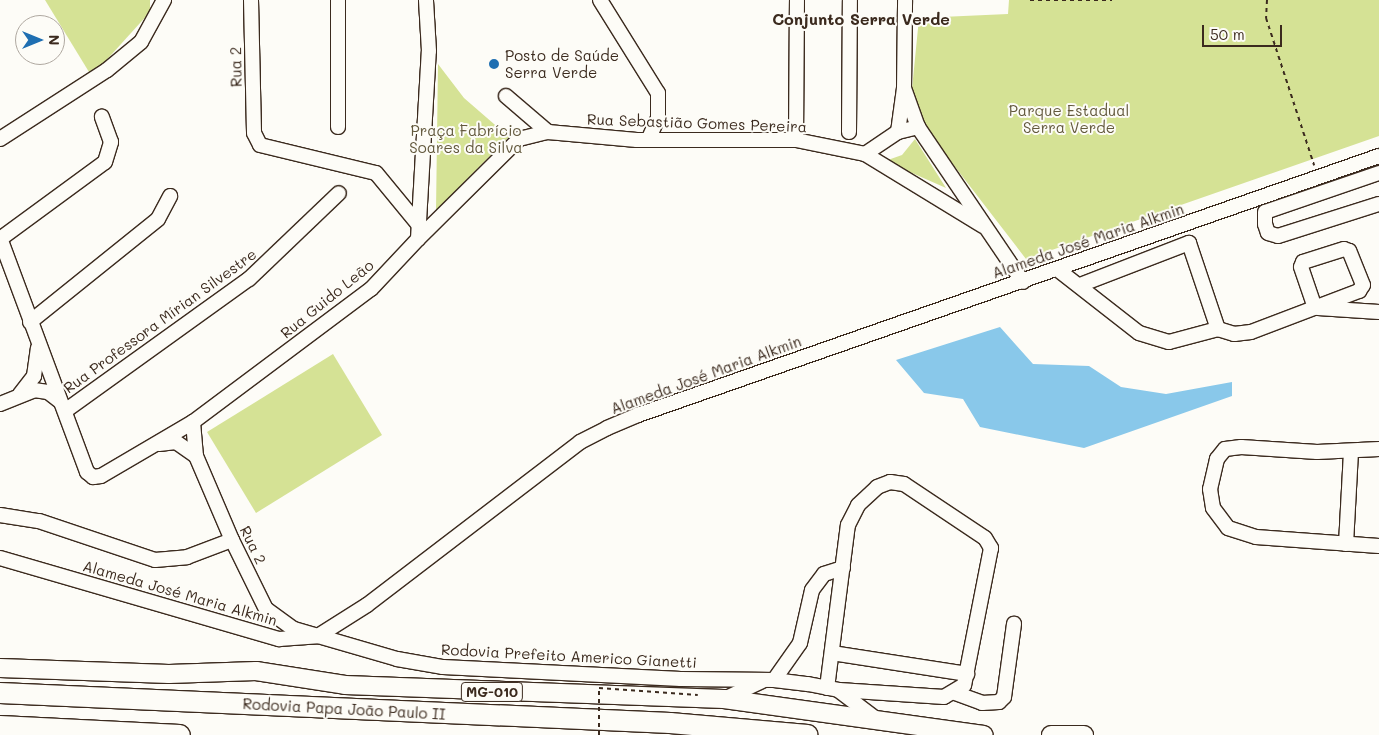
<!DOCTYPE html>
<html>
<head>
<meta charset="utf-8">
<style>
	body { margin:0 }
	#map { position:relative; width:1379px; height:735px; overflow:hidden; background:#fdfcf7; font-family:Mali,sans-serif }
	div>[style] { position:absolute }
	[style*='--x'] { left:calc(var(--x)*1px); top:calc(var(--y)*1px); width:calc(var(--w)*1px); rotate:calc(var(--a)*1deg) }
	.green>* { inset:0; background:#d5e295 }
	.water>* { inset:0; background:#89c8ea }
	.path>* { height:2px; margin-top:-1px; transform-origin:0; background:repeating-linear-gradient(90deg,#3b2a1e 0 4px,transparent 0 8px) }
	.roads { filter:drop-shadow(1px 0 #3b2a1e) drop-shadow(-1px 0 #3b2a1e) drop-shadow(0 1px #3b2a1e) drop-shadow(0 -1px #3b2a1e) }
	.minor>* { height:14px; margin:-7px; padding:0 7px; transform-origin:7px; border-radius:7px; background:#fdfcf7 }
	.major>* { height:18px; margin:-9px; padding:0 9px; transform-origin:9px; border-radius:9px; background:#fdfcf7 }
	.highway>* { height:20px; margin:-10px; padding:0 10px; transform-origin:10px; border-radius:10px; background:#fdfcf7 }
	.path-bridge>* { height:2px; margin-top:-1px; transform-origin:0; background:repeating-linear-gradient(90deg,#3b2a1e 0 4px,transparent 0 8px) }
	.dots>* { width:14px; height:14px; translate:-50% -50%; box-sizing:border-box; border:2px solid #fdfcf7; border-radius:50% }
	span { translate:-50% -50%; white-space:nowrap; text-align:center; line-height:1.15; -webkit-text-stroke:4px #fdfcf7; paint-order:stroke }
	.shield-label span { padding:1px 4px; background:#fdfcf7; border:1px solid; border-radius:4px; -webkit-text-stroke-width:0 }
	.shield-label { font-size:14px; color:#3b2a1e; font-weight:700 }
	.poi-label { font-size:15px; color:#3b2a1e }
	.left { translate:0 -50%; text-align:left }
	.street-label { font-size:15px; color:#3b2a1e }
	.park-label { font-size:15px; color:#62583c }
	.neighbourhood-label { font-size:16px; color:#3b2a1e; font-weight:700 }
	.north { position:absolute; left:15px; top:15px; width:50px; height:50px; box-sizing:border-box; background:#fdfcf7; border:1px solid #afa8a0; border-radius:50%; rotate:90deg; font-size:14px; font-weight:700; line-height:20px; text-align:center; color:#3b2a1e }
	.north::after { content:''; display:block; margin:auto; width:18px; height:22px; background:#1f6fb2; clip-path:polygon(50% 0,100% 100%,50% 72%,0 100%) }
	.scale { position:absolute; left:1202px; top:25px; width:80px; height:22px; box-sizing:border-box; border:2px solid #3b2a1e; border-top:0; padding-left:6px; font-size:15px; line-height:18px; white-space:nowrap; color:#3b2a1e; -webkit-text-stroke:4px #fdfcf7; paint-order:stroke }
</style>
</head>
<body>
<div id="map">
	<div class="green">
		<div style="clip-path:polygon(45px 0,150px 0,150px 12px,102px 65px,89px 72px)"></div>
		<div style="clip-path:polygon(1009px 0,1379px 0,1379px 136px,1026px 259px,925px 128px,912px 89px,919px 18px,1008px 14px)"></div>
		<div style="clip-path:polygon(438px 64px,464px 98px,509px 137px,436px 210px)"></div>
		<div style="clip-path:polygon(915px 139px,946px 188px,885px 161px,902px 155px)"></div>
		<div style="clip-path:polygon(333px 354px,382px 435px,256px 513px,207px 432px)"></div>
	</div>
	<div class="water">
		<div style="clip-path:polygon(1000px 327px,1033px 364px,1089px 366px,1121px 387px,1166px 394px,1232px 382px,1232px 396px,1084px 448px,980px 427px,963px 399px,924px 393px,896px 360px)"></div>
	</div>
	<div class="path">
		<div style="--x:1030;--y:0;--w:82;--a:0"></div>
		<div style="--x:1267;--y:0;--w:18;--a:93"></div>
		<div style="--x:1266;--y:18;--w:155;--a:71.9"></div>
	</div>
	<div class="roads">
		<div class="minor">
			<div style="--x:251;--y:0;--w:133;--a:88.7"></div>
			<div style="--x:254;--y:133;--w:13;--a:63"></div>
			<div style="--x:260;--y:145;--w:119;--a:13.6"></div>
			<div style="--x:376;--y:173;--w:66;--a:50.5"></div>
			<div style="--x:600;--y:0;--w:110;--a:58.1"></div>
			<div style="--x:658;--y:93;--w:25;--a:90"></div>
			<div style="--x:658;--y:118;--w:24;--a:114"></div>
			<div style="--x:904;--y:88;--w:41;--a:70.3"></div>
			<div style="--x:918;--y:127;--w:187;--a:55.9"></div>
			<div style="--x:506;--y:96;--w:55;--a:40.6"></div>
			<div style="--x:338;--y:127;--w:127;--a:-90"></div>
			<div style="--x:849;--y:132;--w:132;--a:-89.6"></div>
			<div style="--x:898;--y:132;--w:44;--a:-82.2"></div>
			<div style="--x:904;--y:88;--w:88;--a:-89.3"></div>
			<div style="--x:0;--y:139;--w:127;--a:-32.8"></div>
			<div style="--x:107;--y:70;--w:44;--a:-39.5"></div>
			<div style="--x:141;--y:42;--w:48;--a:-61.3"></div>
			<div style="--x:796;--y:140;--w:140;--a:-89.6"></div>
			<div style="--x:865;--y:154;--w:40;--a:-34"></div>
			<div style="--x:898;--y:132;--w:21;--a:-14"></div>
			<div style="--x:1379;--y:173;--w:120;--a:161.1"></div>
			<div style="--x:1265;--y:212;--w:12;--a:90"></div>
			<div style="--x:1265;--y:224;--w:9;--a:72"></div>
			<div style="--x:1268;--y:233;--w:10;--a:17"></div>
			<div style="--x:1278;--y:236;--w:106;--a:-17.6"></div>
			<div style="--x:0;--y:238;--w:250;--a:69.6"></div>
			<div style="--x:87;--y:472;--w:8;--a:40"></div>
			<div style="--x:93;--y:477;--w:8;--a:-7"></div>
			<div style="--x:101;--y:476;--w:107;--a:-30.4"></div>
			<div style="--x:193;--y:422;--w:222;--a:-36.8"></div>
			<div style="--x:371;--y:289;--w:69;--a:-46.8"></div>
			<div style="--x:418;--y:239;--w:188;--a:-86.7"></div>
			<div style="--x:429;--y:51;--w:51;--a:-93.4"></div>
			<div style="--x:0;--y:239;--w:130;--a:-36.3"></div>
			<div style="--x:105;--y:162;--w:21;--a:-73"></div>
			<div style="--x:111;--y:142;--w:27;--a:-110"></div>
			<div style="--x:418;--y:239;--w:142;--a:-44.7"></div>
			<div style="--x:519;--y:139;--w:30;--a:-14"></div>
			<div style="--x:548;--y:132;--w:89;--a:5.1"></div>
			<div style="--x:637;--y:140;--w:159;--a:0"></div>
			<div style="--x:796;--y:140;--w:70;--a:11.5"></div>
			<div style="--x:865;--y:154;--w:138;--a:31.4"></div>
			<div style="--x:1057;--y:269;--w:104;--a:38"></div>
			<div style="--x:1139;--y:333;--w:31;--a:17"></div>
			<div style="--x:1169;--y:342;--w:51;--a:-14.9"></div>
			<div style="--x:1218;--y:329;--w:17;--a:17"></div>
			<div style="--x:1234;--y:334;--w:17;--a:-7"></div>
			<div style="--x:1251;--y:332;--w:116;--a:-20.8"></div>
			<div style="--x:1359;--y:291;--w:7;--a:-56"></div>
			<div style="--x:1363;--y:285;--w:37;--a:-112"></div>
			<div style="--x:1349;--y:251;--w:5;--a:-158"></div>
			<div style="--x:1344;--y:249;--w:43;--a:162.4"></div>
			<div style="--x:1303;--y:262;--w:5;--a:112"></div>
			<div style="--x:1301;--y:267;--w:43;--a:71.1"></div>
			<div style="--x:1080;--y:285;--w:117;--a:-21.1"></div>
			<div style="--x:1189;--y:243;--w:91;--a:71.4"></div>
			<div style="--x:1318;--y:308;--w:61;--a:3.8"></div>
			<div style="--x:30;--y:322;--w:164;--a:-38.8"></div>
			<div style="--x:158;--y:219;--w:26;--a:-62"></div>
			<div style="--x:20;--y:394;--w:23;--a:-52"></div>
			<div style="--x:34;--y:376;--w:28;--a:-82"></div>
			<div style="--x:0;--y:404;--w:37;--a:-22"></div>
			<div style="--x:34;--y:390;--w:14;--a:8"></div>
			<div style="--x:48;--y:392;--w:16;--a:38"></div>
			<div style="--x:65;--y:411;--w:226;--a:-35.7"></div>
			<div style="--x:249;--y:279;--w:124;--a:-43.7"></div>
			<div style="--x:193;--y:422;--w:34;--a:85"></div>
			<div style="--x:196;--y:456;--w:91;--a:66.8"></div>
			<div style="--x:232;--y:540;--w:77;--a:63.8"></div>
			<div style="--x:266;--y:609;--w:34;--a:36"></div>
			<div style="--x:294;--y:629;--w:107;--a:16.2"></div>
			<div style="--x:397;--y:659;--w:47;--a:9.9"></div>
			<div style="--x:443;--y:667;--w:238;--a:2.9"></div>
			<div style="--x:681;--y:679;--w:93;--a:0.6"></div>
			<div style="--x:774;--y:680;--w:34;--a:7"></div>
			<div style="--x:808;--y:684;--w:31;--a:11"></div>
			<div style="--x:838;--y:690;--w:46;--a:37.1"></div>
			<div style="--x:159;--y:444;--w:17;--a:-7"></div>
			<div style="--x:176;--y:442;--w:24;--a:35"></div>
			<div style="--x:1379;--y:449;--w:62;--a:177.2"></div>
			<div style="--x:1317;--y:452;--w:76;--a:-176.2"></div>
			<div style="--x:1241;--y:447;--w:16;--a:173"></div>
			<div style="--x:1225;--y:449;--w:13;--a:129"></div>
			<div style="--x:1217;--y:459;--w:31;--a:103"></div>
			<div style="--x:1210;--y:489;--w:19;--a:81"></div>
			<div style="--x:1213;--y:508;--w:25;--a:53"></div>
			<div style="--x:1228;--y:528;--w:29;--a:18"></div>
			<div style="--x:1256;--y:537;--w:123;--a:4.2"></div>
			<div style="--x:0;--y:515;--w:39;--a:9"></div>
			<div style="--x:39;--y:521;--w:122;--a:18.6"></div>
			<div style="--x:155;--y:560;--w:32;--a:-5"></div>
			<div style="--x:187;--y:557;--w:48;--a:-20.7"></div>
			<div style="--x:1346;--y:544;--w:93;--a:-86.9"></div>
			<div style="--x:0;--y:558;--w:291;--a:16.2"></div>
			<div style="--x:279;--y:639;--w:39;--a:-4"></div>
			<div style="--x:318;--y:636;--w:58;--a:-32.3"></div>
			<div style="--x:367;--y:605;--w:268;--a:-37.4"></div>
			<div style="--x:580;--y:442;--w:30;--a:-27"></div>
			<div style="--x:607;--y:428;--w:34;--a:-23"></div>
			<div style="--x:638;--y:415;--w:785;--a:-19.27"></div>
			<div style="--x:832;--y:653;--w:137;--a:8.8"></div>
			<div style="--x:774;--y:680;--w:45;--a:-54.9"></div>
			<div style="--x:800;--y:643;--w:54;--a:-77.2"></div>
			<div style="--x:812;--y:590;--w:20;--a:-53"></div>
			<div style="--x:824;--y:574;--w:20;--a:-18"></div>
			<div style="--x:827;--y:688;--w:164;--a:-82.7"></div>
			<div style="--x:848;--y:525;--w:22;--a:-63"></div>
			<div style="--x:858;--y:505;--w:26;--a:-43"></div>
			<div style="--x:877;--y:487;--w:14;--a:-21"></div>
			<div style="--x:890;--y:482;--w:14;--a:8"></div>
			<div style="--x:904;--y:484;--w:97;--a:33.7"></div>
			<div style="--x:985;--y:538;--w:12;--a:59"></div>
			<div style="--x:991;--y:548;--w:140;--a:101.1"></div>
			<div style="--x:964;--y:685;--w:23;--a:149"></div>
			<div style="--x:944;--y:697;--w:105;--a:-176.2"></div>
			<div style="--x:955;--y:693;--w:29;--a:20"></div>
			<div style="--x:982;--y:703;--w:17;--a:-3"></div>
			<div style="--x:999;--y:702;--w:7;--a:-45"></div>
			<div style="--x:1004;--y:697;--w:74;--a:-82.2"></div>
			<div style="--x:724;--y:699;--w:42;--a:-25.3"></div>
		</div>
		<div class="major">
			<div style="--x:0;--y:668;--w:169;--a:2"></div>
			<div style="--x:169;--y:674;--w:87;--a:-2"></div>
			<div style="--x:256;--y:671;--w:90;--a:8.9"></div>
			<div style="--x:345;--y:685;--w:379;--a:2.1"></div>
			<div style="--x:724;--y:699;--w:262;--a:7.9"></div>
			<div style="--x:1051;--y:735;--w:33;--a:0"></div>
		</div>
		<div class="highway">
			<div style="--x:0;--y:693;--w:671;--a:2.56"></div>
			<div style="--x:670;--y:723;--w:138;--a:5"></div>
			<div style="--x:0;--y:726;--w:180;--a:2.9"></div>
		</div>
	</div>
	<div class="path-bridge">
		<div style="--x:599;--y:735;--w:47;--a:-90"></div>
		<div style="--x:599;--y:688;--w:99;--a:4"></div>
	</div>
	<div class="dots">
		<div style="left:494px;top:64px;background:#1f6fb2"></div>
	</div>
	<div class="shield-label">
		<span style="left:492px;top:692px">MG-010</span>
	</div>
	<div class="poi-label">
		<span class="left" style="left:505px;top:64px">Posto de Saúde<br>Serra Verde</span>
	</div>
	<div class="street-label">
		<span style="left:236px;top:67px;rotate:-91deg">Rua 2</span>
		<span style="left:697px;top:123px;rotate:2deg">Rua Sebastião Gomes Pereira</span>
		<span style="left:1088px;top:241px;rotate:-19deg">Alameda José Maria Alkmin</span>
		<span style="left:327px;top:299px;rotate:-39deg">Rua Guido Leão</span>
		<span style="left:160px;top:321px;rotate:-36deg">Rua Professora Mírian Silvestre</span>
		<span style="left:706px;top:375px;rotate:-20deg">Alameda José Maria Alkmin</span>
		<span style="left:253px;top:545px;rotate:64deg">Rua 2</span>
		<span style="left:180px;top:593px;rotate:16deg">Alameda José Maria Alkmin</span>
		<span style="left:569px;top:656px;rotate:3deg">Rodovia Prefeito Americo Gianetti</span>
		<span style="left:344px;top:709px;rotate:3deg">Rodovia Papa João Paulo II</span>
	</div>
	<div class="park-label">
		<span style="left:1069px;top:119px">Parque Estadual<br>Serra Verde</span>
		<span style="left:466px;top:139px">Praça Fabrício<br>Soares da Silva</span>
	</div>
	<div class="neighbourhood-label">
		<span style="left:861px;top:19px">Conjunto Serra Verde</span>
	</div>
	<div class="north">N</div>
	<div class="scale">50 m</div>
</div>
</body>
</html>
